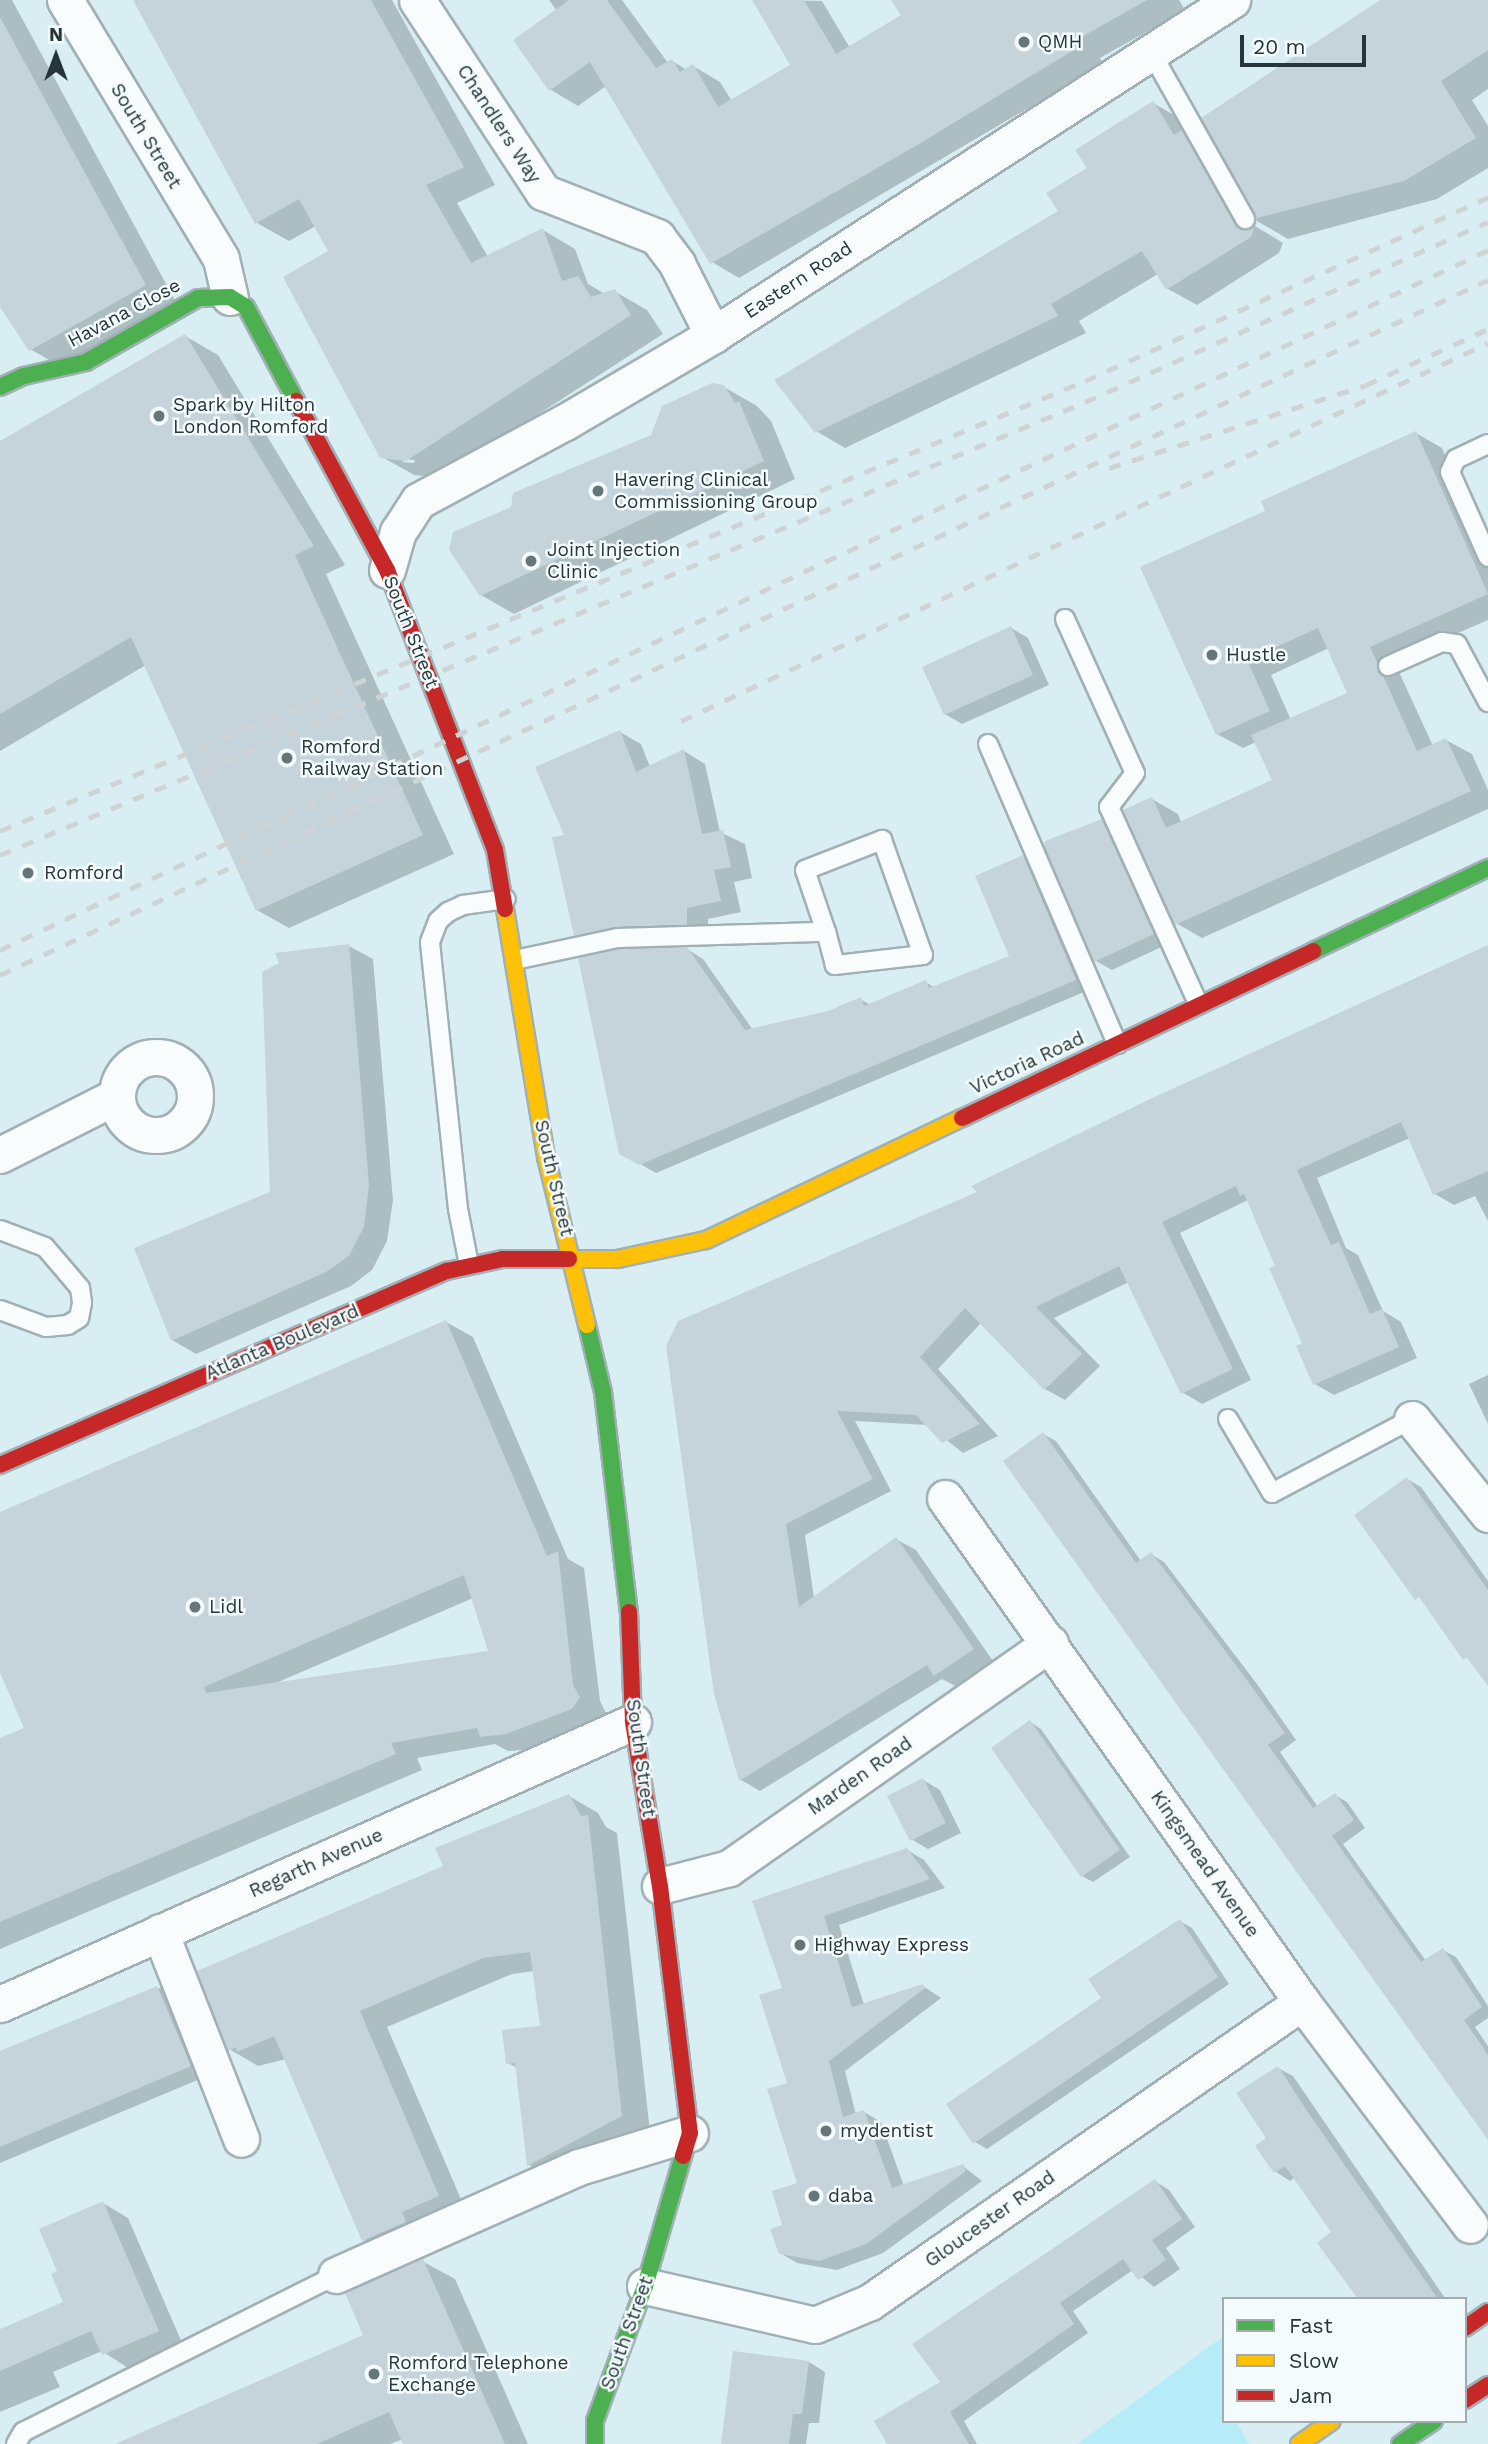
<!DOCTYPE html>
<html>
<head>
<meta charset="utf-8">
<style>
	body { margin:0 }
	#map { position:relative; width:1488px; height:2444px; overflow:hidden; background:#d9eef3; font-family:"Work Sans",sans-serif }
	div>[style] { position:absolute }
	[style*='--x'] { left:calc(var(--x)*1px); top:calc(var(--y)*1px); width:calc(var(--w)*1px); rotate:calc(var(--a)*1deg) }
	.green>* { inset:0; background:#b6ebf8 }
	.shadow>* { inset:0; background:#0003 }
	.building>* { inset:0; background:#c5d4da }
	.roads { filter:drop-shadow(2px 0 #a0b0b4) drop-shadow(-2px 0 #a0b0b4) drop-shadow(0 2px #a0b0b4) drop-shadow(0 -2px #a0b0b4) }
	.lane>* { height:18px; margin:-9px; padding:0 9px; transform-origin:9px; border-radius:9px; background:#f9fcfd }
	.street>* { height:35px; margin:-17.5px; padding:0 17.5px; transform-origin:17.5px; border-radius:17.5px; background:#f9fcfd }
	.street>.ring { margin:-17.5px; padding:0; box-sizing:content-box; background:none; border:35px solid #f9fcfd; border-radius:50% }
	.fast>* { height:16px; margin:-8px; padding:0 8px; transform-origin:8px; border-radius:8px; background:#4caf50 }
	.slow>* { height:16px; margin:-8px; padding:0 8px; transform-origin:8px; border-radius:8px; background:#ffc107 }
	.jam>* { height:16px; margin:-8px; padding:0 8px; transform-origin:8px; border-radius:8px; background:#c62828 }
	.rail>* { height:5px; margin-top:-2.5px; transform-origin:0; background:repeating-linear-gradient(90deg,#ced4d6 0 12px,transparent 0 24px) }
	.dots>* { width:19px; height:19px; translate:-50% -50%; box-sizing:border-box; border:4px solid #f4fbfd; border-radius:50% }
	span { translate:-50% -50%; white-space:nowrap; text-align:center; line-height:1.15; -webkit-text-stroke:5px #f4fbfd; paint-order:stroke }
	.poi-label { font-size:19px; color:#263539 }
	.left { translate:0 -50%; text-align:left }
	.street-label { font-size:19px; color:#263539 }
	.legend { position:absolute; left:1222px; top:2297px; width:245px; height:126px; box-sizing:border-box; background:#f4fbfd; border:2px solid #a2acaf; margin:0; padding:9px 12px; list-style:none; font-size:21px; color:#263539 }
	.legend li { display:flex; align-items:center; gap:14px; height:35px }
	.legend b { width:35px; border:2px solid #a2acaf }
	.north { position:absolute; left:21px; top:21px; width:70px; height:70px; -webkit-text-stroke:5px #f4fbfd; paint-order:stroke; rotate:0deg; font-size:19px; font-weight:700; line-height:28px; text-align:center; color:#263539 }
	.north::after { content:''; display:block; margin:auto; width:24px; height:32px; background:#263539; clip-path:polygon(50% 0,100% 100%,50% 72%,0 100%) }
	.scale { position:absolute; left:1240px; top:35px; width:126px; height:32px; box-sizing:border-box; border:4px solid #263539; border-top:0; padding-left:9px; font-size:21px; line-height:24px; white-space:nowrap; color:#263539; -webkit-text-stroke:5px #f4fbfd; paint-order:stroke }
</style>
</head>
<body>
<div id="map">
	<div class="green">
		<div style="clip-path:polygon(1224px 2336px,1224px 2421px,1236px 2421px,1249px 2444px,1077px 2444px)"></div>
	</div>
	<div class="shadow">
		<div style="clip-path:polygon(0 0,12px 0,177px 304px,63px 368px,30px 349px,0 303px)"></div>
		<div style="clip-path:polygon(evenodd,135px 0,392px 0,495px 185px,457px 203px,488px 257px,543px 230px,575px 249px,588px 284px,605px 294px,614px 291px,647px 310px,663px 334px,439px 478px,414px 475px,382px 457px,331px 252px,316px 226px,289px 241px,257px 223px,135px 0,403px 459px,415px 460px,414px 463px,403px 462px,403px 459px)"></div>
		<div style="clip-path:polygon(549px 0,622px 0,668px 63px,672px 61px,687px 70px,693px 66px,720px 82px,732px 101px,792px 66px,769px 0,822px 1px,850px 48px,903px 16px,894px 0,1179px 0,1185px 10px,1100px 58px,1103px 64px,739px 278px,712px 262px,606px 86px,578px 106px,551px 90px,557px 11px)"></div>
		<div style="clip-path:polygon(1383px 0,1488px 0,1488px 89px,1472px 100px,1488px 126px,1488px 168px,1437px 199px,1288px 239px,1257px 221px,1257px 213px)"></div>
		<div style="clip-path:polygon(1153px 103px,1181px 119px,1211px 149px,1255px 226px,1283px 243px,1279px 253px,1197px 305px,1168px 289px,1158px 274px,1079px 321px,1086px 333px,845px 448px,816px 431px,1060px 211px,1089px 169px)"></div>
		<div style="clip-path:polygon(185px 336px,218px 355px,345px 565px,326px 574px,454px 854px,289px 928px,257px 910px,146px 665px,0 751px,0 443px)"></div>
		<div style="clip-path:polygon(724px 387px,757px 406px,771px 421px,795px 479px,514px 614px,481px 595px,512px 508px,652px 436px)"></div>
		<div style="clip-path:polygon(evenodd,1416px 433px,1442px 448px,1488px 551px,1488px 620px,1394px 661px,1433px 746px,1446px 740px,1472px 754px,1488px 790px,1488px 809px,1202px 938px,1176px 923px,1152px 799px,1178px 814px,1181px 822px,1275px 781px,1256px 742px,1243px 748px,1217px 734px,1267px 512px,1416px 433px,1329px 648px,1350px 694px,1291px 720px,1271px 675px,1329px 648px)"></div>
		<div style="clip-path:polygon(1011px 628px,1028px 638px,1049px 685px,962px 724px,945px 714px)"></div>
		<div style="clip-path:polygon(620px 732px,641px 744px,650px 767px,684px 751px,705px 764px,720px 832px,745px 844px,752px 878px,734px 882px,741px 912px,708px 919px,708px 936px,597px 947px,575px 935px,567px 836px)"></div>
		<div style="clip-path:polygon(1102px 821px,1119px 831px,1170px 943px,1112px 970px,1096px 961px)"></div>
		<div style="clip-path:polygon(1023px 857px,1039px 866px,1091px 989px,656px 1173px,621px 1153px,687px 949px,703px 959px,753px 1030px,829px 1013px,860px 999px,871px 1005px,925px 982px,936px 988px,1011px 957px)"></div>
		<div style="clip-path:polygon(349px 946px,373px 959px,393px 1200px,387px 1241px,372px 1270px,351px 1286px,196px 1354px,172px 1340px,271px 1194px)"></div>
		<div style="clip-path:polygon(1488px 948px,1488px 1221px,1475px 1196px,1454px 1205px,1435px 1194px,1410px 1138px,1317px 1178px,1346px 1248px,1358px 1255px,1383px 1311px,1401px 1322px,1417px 1358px,1334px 1395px,1315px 1384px,1278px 1266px,1248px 1200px,1180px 1233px,1251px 1380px,1202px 1404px,1182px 1392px,1129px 1282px,1054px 1318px,1100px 1366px,1065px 1400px,1045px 1389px,981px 1323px,938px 1369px,998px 1436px,963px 1453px,928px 1425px,855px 1421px,891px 1491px,805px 1535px,814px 1598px,896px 1539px,916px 1550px,993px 1661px,955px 1686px,942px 1679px,760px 1791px,741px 1780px,668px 1346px)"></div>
		<div style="clip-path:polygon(evenodd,446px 1322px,473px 1337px,568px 1559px,584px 1568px,600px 1701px,606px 1713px,599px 1724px,534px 1749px,508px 1751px,495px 1744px,417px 1758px,422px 1770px,0 1949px,0 1740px,26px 1729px,0 1668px,0 1514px,446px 1322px,473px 1598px,491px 1653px,276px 1683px,473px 1598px)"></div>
		<div style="clip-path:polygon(1488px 1375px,1488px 1424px,1469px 1384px)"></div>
		<div style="clip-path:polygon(1043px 1434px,1056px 1441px,1141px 1561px,1151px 1554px,1164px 1562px,1257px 1684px,1296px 1740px,1280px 1752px,1318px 1807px,1335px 1795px,1347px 1802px,1365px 1828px,1343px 1844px,1426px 1961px,1443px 1950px,1456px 1957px,1488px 2006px,1488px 2018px,1475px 2027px,1488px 2046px,1488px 2137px)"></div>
		<div style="clip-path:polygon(1407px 1479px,1421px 1487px,1488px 1581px,1488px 1684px,1357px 1515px)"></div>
		<div style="clip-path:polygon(1030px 1722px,1041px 1729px,1130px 1857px,1093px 1882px,1082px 1876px)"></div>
		<div style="clip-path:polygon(923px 1780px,940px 1790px,961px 1833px,928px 1849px,911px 1839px)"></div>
		<div style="clip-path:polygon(569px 1796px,598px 1813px,606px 1827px,617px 1833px,650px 2132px,557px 2182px,529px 2165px,517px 2068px,508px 2063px,542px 2028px,534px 1971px,512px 1974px,387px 2027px,467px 2213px,393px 2257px,364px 2240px,286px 2059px,258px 2066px,229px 2049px,446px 1867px)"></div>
		<div style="clip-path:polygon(907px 1850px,924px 1860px,945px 1888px,839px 1925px,864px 2005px,923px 1986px,941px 1998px,845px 2071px,856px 2115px,864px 2112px,881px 2122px,904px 2186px,963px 2166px,982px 2181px,883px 2253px,837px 2270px,797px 2263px,780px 2253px,799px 2184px,784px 1989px,754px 1902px)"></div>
		<div style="clip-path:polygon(1180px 1921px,1192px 1928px,1229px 1984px,987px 2149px,975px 2142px)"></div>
		<div style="clip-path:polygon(160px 1988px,176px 1998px,207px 2076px,0 2163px,0 2055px)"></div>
		<div style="clip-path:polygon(1278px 2068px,1293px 2076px,1445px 2298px,1359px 2299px,1334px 2233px,1295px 2177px,1290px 2181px,1276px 2172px,1258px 2146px,1269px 2138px)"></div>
		<div style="clip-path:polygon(1155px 2181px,1169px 2190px,1195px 2227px,1166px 2248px,1180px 2269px,1154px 2287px,1133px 2270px,1073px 2311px,1088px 2333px,964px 2421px,977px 2444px,889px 2444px)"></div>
		<div style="clip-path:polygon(103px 2203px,128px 2218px,183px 2345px,128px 2368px,102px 2351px,53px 2372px,60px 2387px,0 2412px,0 2331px,65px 2303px,60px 2272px)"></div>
		<div style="clip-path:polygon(422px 2261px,455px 2279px,528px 2444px,405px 2444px,403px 2439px,390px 2444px,119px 2444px,365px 2336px)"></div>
		<div style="clip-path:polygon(809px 2362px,825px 2372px,819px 2423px,809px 2423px,806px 2444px,723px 2444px)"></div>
	</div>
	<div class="building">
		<div style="clip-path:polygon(133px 0,371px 0,464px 167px,426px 185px,471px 263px,543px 228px,562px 281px,578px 276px,591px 297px,615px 289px,631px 315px,406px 461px,380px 458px,283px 277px,328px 251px,299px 199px,255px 224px)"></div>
		<div style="clip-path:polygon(569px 0,607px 0,656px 68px,672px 59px,680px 72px,693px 64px,718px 107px,790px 65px,752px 0,804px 0,836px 54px,901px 15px,891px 0,1147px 0,1073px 42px,1077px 48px,919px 144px,710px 264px,590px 62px,549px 91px,513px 40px)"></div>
		<div style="clip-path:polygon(1380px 0,1488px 0,1488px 50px,1441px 81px,1476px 138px,1404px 181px,1257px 218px,1256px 223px,1255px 213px,1201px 118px)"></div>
		<div style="clip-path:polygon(0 17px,146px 285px,29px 351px,0 307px)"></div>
		<div style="clip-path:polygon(1153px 101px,1174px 135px,1182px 130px,1236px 225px,1246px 230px,1255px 225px,1251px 237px,1166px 290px,1142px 251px,1051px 304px,1058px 316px,815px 433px,774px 380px,1058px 211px,1046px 193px,1087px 168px,1075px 150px)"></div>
		<div style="clip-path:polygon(185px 334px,314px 546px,295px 555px,423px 835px,256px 911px,131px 637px,0 714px,0 441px)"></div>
		<div style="clip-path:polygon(712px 383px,724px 385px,735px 403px,739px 401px,764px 461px,480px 596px,449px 550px,453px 532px,511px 507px,513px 493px,651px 435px,662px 406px)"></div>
		<div style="clip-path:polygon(1416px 431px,1488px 594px,1370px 647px,1417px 751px,1446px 738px,1471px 791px,1175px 925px,1123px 810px,1152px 797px,1166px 828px,1272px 780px,1251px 735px,1347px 693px,1318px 628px,1247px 660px,1270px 711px,1216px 735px,1140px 567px,1265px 511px,1261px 501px)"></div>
		<div style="clip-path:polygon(1011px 626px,1033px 675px,944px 715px,922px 667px)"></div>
		<div style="clip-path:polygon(620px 730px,636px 772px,684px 749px,702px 834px,723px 830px,731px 867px,714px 870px,721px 901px,687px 908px,687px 925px,617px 927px,574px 936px,552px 837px,564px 835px,535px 767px)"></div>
		<div style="clip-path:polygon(1102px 819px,1154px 934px,1094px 962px,1044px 846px,1045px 841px)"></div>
		<div style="clip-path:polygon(1023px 855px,1076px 980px,639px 1165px,619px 1154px,578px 958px,619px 949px,687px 947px,745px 1030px,828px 1011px,861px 997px,864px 1006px,926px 980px,929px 988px,1009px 956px,975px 876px)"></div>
		<div style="clip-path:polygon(349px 944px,369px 1185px,364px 1227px,349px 1256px,326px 1272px,171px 1341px,134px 1248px,270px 1192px,262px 972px,279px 963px,275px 953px)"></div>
		<div style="clip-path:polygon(1488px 945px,1488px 1171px,1433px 1195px,1401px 1122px,1297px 1170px,1331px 1245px,1339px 1242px,1370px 1314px,1382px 1309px,1399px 1347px,1313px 1385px,1296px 1346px,1302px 1343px,1269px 1268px,1275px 1266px,1244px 1194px,1240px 1196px,1236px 1186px,1162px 1222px,1233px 1369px,1181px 1394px,1119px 1266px,1036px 1307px,1082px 1354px,1044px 1390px,965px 1308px,920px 1357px,980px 1424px,942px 1443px,916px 1415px,837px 1411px,873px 1479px,786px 1524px,799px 1607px,896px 1537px,974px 1649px,934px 1676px,927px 1665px,739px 1781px,714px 1694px,666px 1346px,678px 1321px,977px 1192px,971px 1186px,1148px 1100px)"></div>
		<div style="clip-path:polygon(evenodd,446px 1320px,547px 1556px,558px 1551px,573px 1685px,580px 1697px,572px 1709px,506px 1734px,480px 1737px,477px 1728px,391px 1743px,396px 1754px,0 1922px,0 1738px,24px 1728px,0 1673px,0 1512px,446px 1320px,464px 1575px,488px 1651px,206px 1693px,204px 1687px,464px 1575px)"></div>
		<div style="clip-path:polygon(1043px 1432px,1136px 1563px,1151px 1552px,1244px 1676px,1285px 1733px,1268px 1745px,1313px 1808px,1335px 1793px,1354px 1820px,1332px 1836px,1421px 1962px,1443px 1948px,1482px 2007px,1464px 2020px,1488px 2055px,1488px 2140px,1003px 1461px)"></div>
		<div style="clip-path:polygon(1407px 1477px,1488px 1590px,1488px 1686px,1467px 1658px,1463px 1660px,1419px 1597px,1415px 1600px,1354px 1515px)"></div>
		<div style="clip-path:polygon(1030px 1720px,1120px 1850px,1081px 1877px,991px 1748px)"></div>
		<div style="clip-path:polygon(923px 1778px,946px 1823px,910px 1841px,887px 1796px)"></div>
		<div style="clip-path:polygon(569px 1794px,581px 1816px,588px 1815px,622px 2116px,527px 2166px,515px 2063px,506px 2064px,502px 2030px,540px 2026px,530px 1952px,483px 1958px,360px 2011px,439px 2196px,402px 2212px,406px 2222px,362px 2241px,274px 2036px,237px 2052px,236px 2047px,228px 2051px,197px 1971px,443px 1866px,435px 1848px)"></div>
		<div style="clip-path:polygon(907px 1848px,930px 1879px,824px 1916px,852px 2007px,923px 1984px,925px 1988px,829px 2061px,843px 2117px,864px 2110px,892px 2188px,963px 2164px,966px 2171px,866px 2244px,819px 2261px,779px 2254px,770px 2229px,782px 2225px,772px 2191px,797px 2183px,767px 2089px,787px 2083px,759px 1995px,782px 1988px,752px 1901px)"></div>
		<div style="clip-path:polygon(1180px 1919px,1218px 1977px,973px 2144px,946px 2104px,1101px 1998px,1088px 1979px)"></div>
		<div style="clip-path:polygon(157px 1986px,191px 2066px,0 2147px,0 2051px)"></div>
		<div style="clip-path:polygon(1278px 2066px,1307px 2111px,1438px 2299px,1358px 2299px,1317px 2243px,1331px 2232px,1285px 2166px,1274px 2173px,1255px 2146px,1266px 2138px,1236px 2093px)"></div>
		<div style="clip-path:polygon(1155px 2179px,1182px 2219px,1152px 2240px,1166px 2260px,1138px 2280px,1123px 2259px,1060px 2303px,1074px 2324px,950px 2412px,969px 2444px,887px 2444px,874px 2421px,940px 2382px,912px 2344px)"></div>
		<div style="clip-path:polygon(103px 2201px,159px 2331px,102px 2355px,91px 2331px,0 2371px,0 2329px,63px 2302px,51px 2274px,57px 2271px,39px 2229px)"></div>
		<div style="clip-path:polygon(423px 2259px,505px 2444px,403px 2444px,389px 2412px,317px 2444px,115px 2444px,363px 2335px,345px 2293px)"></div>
		<div style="clip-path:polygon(733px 2351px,809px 2361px,802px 2414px,793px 2414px,789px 2444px,721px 2444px)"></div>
	</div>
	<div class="roads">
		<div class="lane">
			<div style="--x:1151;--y:52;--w:192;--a:60.6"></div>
			<div style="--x:1488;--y:444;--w:35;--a:155"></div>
			<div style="--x:1456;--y:459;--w:14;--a:115"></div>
			<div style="--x:1450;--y:472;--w:93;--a:65.9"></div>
			<div style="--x:1065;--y:619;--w:169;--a:65.6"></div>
			<div style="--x:1135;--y:773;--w:43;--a:127.4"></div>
			<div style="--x:1109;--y:807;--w:217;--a:65.6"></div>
			<div style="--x:1388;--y:666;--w:59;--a:-24"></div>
			<div style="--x:1442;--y:642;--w:15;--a:8"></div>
			<div style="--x:1457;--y:644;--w:66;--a:61.9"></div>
			<div style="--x:988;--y:744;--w:327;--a:66.7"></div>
			<div style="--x:515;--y:960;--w:105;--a:-12.1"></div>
			<div style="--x:618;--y:938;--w:208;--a:-1.7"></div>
			<div style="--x:826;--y:932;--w:65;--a:-108.7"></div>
			<div style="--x:805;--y:870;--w:83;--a:-21.3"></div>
			<div style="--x:882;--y:840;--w:122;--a:70.4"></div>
			<div style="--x:923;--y:955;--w:89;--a:173.5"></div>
			<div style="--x:835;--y:965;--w:34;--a:-105"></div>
			<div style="--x:0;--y:1230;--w:48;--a:20.7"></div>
			<div style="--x:45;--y:1247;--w:54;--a:49.5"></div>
			<div style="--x:80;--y:1288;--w:15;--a:82"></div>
			<div style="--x:82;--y:1303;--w:15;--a:101"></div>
			<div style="--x:79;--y:1318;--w:13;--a:148"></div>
			<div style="--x:68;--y:1325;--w:22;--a:175"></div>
			<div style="--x:46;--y:1327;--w:49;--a:-159.7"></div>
			<div style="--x:469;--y:1265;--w:57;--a:-101.1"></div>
			<div style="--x:458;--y:1209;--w:268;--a:-96"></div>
			<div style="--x:430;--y:942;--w:22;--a:-69"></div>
			<div style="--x:438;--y:921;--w:13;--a:-42"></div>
			<div style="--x:448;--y:912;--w:17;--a:-25"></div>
			<div style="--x:463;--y:905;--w:43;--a:-7.9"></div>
			<div style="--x:1228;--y:1419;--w:86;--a:59.3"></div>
			<div style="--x:1272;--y:1493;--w:158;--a:-27.9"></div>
			<div style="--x:16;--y:2444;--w:14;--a:-60"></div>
			<div style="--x:23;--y:2432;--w:350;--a:-26.6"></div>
		</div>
		<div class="street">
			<div style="--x:65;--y:0;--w:302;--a:58.9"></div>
			<div style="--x:221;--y:259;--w:39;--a:77"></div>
			<div style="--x:417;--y:0;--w:230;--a:56.7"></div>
			<div style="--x:543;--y:192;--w:123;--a:21.5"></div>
			<div style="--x:657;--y:237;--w:34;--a:53"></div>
			<div style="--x:677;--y:264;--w:80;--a:63.1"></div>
			<div style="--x:387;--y:570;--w:40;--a:-74"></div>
			<div style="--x:398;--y:532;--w:37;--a:-57"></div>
			<div style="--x:418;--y:501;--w:167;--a:-28.3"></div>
			<div style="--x:565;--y:422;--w:172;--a:-30.4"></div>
			<div style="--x:713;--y:335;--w:618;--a:-32.84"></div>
			<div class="ring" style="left:117px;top:1057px;width:43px;height:43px"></div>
			<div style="--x:0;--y:1155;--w:131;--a:-26.8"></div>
			<div style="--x:1412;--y:1419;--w:122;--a:51.3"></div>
			<div style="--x:945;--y:1498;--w:618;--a:54.69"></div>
			<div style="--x:1302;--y:2002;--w:279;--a:53"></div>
			<div style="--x:660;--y:1886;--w:71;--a:-14.6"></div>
			<div style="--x:729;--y:1868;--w:392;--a:-35"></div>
			<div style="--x:160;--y:1932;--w:222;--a:68.6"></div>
			<div style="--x:0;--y:2004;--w:693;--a:-24.01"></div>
			<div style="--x:336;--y:2275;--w:266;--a:-24"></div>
			<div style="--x:579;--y:2167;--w:116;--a:-17"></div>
			<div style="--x:645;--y:2286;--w:174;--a:12.9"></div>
			<div style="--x:815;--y:2325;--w:60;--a:-22.7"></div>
			<div style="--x:870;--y:2302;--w:526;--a:-34.78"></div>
		</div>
		<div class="fast">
			<div style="--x:0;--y:387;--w:26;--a:-25"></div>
			<div style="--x:24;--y:376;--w:64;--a:-12.7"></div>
			<div style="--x:86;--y:362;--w:129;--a:-29.7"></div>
			<div style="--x:198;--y:298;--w:32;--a:-2"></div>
			<div style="--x:230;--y:297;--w:19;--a:32"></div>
			<div style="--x:246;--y:307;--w:106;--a:62"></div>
			<div style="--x:1313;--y:951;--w:194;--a:-25.4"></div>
			<div style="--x:587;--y:1325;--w:69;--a:76.6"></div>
			<div style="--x:603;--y:1392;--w:222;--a:83.3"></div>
			<div style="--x:595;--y:2444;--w:23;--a:-90"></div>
			<div style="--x:595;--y:2421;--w:144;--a:-69.7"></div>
			<div style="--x:645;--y:2286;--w:135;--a:-73.7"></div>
			<div style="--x:1400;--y:2444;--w:41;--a:-34.1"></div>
		</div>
		<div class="slow">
			<div style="--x:505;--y:909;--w:251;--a:80.6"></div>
			<div style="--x:546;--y:1157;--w:173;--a:76.3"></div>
			<div style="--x:569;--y:1259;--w:49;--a:0"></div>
			<div style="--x:618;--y:1259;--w:90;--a:-12.2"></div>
			<div style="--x:706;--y:1240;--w:284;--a:-25.5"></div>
			<div style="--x:1299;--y:2444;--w:40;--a:-34.9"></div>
		</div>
		<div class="jam">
			<div style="--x:296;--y:401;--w:192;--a:61.7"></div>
			<div style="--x:387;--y:570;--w:300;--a:68.9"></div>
			<div style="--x:495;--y:850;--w:60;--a:80.4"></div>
			<div style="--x:962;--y:1118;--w:389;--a:-25.4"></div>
			<div style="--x:0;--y:1465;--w:487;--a:-23.5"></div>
			<div style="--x:447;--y:1271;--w:57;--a:-12.1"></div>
			<div style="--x:503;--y:1259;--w:66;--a:0"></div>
			<div style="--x:629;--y:1612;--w:110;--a:87.9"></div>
			<div style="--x:633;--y:1722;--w:166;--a:80.7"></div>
			<div style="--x:660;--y:1886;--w:249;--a:83.1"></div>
			<div style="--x:690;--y:2133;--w:24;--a:107"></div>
			<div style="--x:1465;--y:2328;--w:28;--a:-35"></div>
			<div style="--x:1465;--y:2400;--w:27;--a:-33"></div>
		</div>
	</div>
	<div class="rail">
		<div style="--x:1109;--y:468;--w:270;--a:-17.9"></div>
		<div style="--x:1366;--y:385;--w:134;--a:-24.7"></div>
		<div style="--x:681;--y:721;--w:891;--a:-25.1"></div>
		<div style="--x:0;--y:831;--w:1175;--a:-22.53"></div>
		<div style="--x:1085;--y:381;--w:443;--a:-24.5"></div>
		<div style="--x:0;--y:855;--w:1176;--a:-22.66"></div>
		<div style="--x:1085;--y:402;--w:441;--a:-24.1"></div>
		<div style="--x:0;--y:950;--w:1644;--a:-25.19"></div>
		<div style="--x:0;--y:975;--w:1642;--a:-25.04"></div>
	</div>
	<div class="dots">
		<div style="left:1024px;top:42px;background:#65767a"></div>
		<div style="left:159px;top:416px;background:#65767a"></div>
		<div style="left:598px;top:491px;background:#65767a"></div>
		<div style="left:531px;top:561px;background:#65767a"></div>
		<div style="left:1212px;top:655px;background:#65767a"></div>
		<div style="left:287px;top:758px;background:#65767a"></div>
		<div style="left:28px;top:873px;background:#65767a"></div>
		<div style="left:195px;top:1607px;background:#65767a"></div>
		<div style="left:800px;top:1945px;background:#65767a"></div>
		<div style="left:826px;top:2131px;background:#65767a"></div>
		<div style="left:814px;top:2196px;background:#65767a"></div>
		<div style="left:374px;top:2374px;background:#65767a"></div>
	</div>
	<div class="poi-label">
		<span class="left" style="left:1038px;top:42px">QMH</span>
		<span class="left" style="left:173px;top:416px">Spark by Hilton<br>London Romford</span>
		<span class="left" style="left:614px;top:491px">Havering Clinical<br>Commissioning Group</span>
		<span class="left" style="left:547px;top:561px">Joint Injection<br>Clinic</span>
		<span class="left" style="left:1226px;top:655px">Hustle</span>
		<span class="left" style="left:301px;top:758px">Romford<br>Railway Station</span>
		<span class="left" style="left:44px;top:873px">Romford</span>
		<span class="left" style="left:209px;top:1607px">Lidl</span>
		<span class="left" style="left:814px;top:1945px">Highway Express</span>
		<span class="left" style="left:840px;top:2131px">mydentist</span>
		<span class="left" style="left:828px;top:2196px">daba</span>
		<span class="left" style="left:388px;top:2374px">Romford Telephone<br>Exchange</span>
	</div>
	<div class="street-label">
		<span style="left:499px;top:124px;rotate:57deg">Chandlers Way</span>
		<span style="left:146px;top:136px;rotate:59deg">South Street</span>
		<span style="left:798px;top:280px;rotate:-33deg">Eastern Road</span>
		<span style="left:124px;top:313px;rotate:-28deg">Havana Close</span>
		<span style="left:411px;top:632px;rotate:68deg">South Street</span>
		<span style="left:1027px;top:1063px;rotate:-25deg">Victoria Road</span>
		<span style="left:554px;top:1178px;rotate:77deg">South Street</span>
		<span style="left:282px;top:1342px;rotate:-23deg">Atlanta Boulevard</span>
		<span style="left:641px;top:1758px;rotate:82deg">South Street</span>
		<span style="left:860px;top:1776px;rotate:-35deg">Marden Road</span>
		<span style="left:316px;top:1863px;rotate:-24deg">Regarth Avenue</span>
		<span style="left:1205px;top:1864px;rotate:55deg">Kingsmead Avenue</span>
		<span style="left:990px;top:2219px;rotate:-35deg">Gloucester Road</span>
		<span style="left:627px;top:2333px;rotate:-70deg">South Street</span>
	</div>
	<ul class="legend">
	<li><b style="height:9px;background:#4caf50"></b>Fast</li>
	<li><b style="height:9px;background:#ffc107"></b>Slow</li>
	<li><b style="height:9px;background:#c62828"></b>Jam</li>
	</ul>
	<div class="north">N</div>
	<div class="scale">20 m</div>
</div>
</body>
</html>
